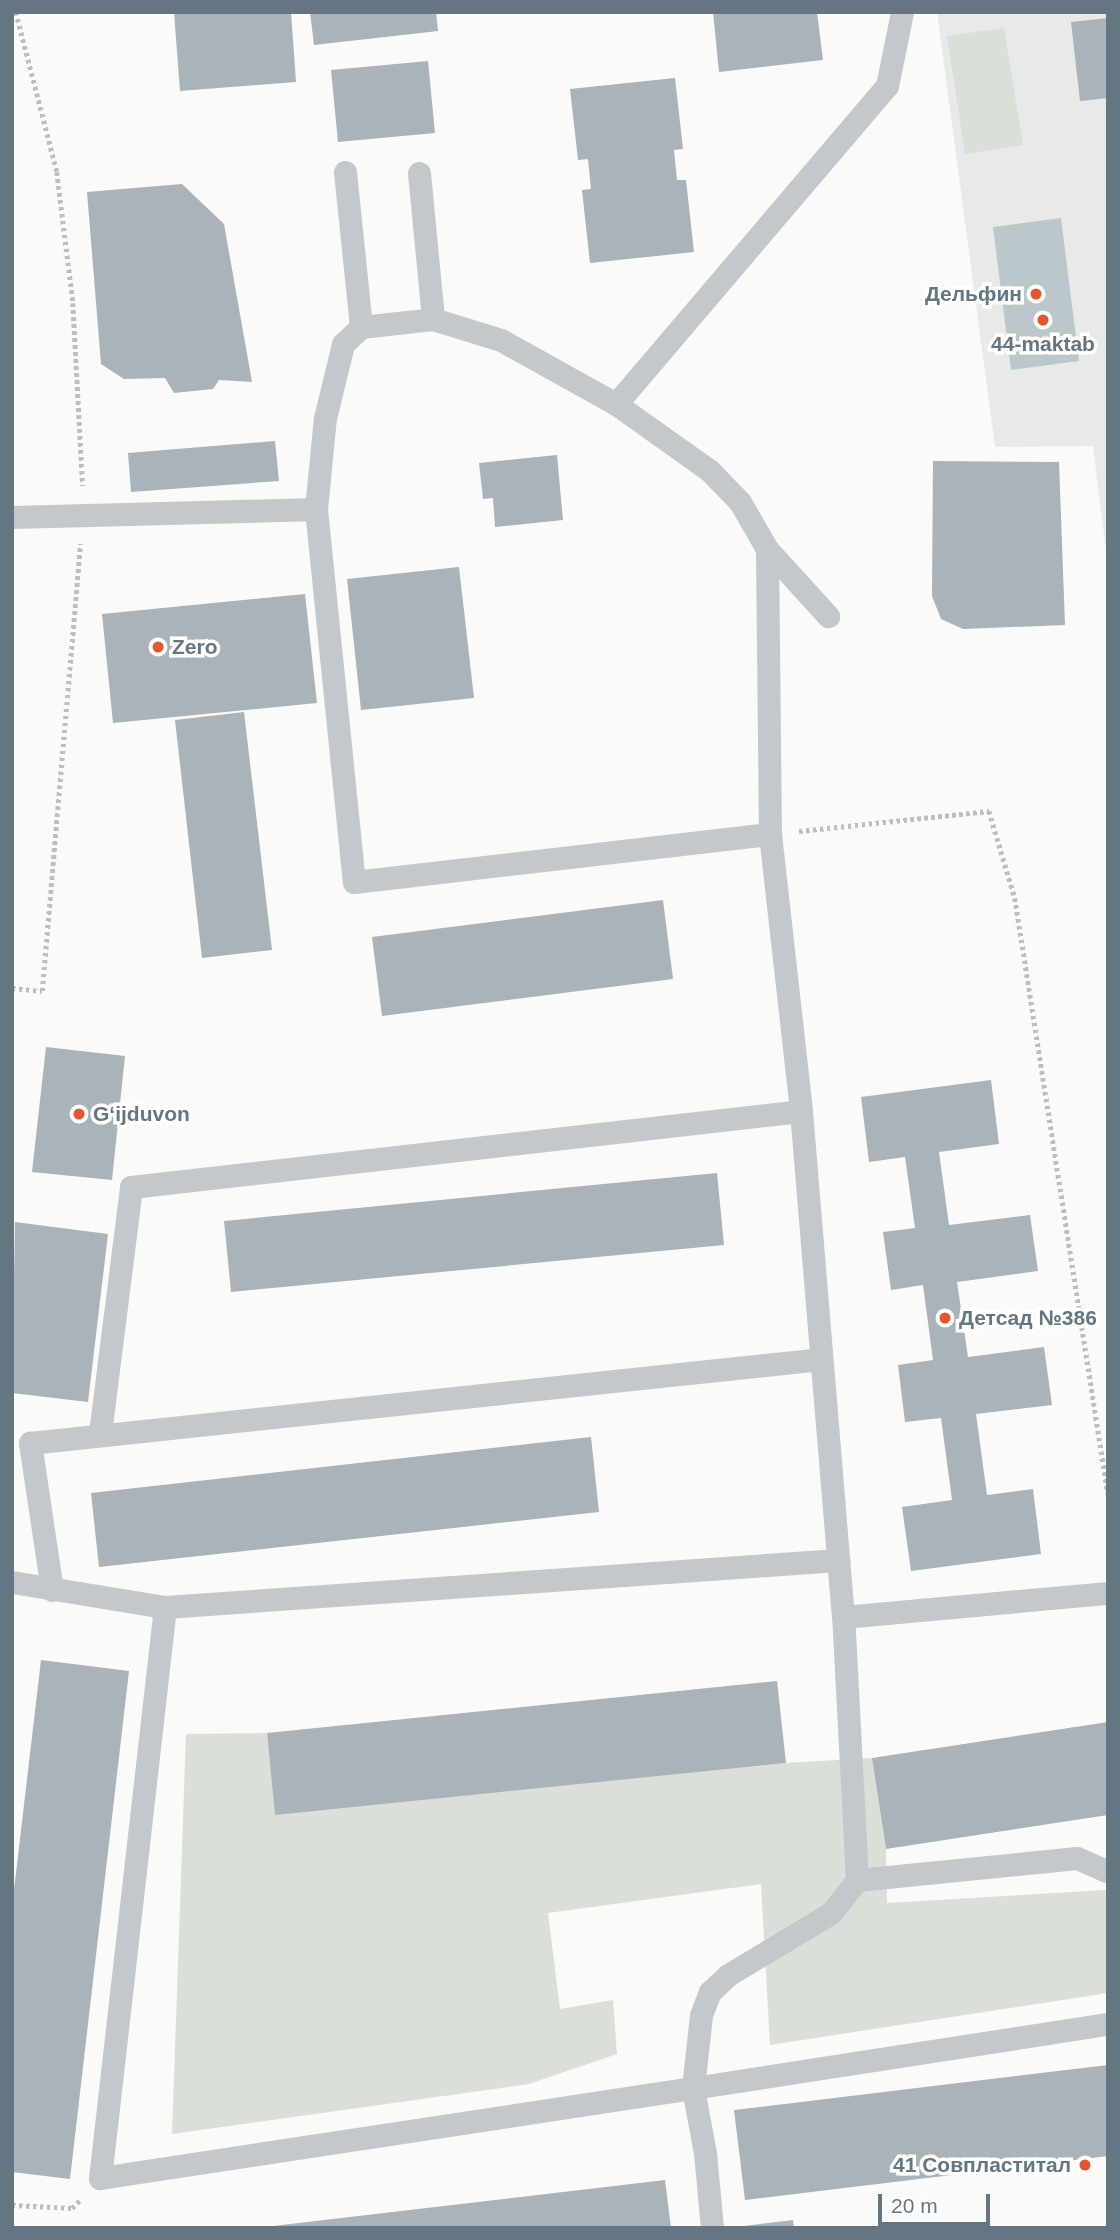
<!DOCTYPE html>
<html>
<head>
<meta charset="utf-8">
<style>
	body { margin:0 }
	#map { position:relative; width:1120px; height:2240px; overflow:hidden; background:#fafaf8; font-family:Helvetica,sans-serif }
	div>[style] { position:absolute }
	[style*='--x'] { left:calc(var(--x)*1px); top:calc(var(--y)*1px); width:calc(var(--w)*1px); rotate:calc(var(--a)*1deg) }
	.built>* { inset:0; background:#e8e9e9 }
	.green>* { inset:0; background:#dadfd7 }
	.water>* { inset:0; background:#bbc7cb }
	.building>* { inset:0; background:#aab3b9 }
	.path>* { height:4.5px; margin-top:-2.25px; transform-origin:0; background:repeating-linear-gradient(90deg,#bbbfc2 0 3.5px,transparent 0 7px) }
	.lane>* { height:23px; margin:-11.5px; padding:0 11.5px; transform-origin:11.5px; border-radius:11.5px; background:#c3c8cc }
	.dots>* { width:19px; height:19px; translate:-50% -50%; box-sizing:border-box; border:4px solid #fff; border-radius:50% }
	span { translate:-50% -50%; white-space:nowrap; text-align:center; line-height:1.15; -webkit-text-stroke:7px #fff; paint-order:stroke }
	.poi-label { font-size:21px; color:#657683; font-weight:700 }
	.right { translate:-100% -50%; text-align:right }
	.left { translate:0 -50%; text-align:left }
	.frame { position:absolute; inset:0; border:14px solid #657683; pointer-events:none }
	.scale { position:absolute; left:878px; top:2194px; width:112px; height:32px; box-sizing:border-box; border:4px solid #657683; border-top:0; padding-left:9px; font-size:21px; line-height:24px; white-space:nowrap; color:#657683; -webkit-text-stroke:5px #fff; paint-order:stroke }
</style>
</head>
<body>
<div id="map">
	<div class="built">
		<div style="clip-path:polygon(937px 12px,1108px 12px,1108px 568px,1093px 446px,995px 447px)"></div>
	</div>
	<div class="green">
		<div style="clip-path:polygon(1004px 28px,1023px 145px,965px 154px,947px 36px)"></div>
		<div style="clip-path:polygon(267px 1733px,275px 1814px,786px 1763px,872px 1758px,886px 1849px,887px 1903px,1106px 1890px,1108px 1993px,770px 2045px,761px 1884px,548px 1913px,560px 2009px,613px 2000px,617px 2054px,529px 2084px,172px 2134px,186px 1734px)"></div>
	</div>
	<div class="water">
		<div style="clip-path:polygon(1061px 218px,1079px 361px,1011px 370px,993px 227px)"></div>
	</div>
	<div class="building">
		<div style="clip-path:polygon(174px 12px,291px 12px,296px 82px,180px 91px)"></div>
		<div style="clip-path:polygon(310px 12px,436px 12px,438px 31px,314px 45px)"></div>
		<div style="clip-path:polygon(713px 12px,817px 12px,823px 60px,719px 72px)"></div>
		<div style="clip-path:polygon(1108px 18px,1108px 98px,1080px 101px,1071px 22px)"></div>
		<div style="clip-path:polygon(428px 61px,435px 133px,338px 142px,331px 70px)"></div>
		<div style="clip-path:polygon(675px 78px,683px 149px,674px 150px,677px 180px,686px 180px,694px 252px,590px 263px,582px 190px,591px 189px,588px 159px,578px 160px,570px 89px)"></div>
		<div style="clip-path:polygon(182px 184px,224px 224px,252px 382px,219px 380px,213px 389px,174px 393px,165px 378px,124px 379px,101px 364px,87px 192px)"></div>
		<div style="clip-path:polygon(275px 441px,279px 481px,131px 492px,128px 453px)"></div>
		<div style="clip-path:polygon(557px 455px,563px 520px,495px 527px,493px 498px,483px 499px,479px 463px)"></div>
		<div style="clip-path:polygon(933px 461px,1059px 462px,1065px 625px,963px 629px,941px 619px,932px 596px)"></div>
		<div style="clip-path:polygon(459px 567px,474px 698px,361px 710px,347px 579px)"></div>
		<div style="clip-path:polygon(305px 594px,317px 703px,113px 723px,102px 614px)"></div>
		<div style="clip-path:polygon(244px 712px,272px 950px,202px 958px,175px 720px)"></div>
		<div style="clip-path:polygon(663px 900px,673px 979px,382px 1016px,372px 937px)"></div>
		<div style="clip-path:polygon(46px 1047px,125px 1056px,112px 1180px,32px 1172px)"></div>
		<div style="clip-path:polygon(991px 1080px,999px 1144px,939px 1152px,949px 1225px,1030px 1215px,1038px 1271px,957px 1282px,968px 1357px,1044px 1347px,1052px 1405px,976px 1414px,987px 1495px,1033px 1489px,1041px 1554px,911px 1571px,902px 1507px,952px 1500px,941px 1418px,905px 1422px,898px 1365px,933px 1360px,923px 1285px,891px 1290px,883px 1232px,915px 1228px,905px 1157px,869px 1162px,861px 1097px)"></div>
		<div style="clip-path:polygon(717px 1173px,724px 1245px,231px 1292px,224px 1221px)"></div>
		<div style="clip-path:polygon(15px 1222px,108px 1234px,88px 1402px,12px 1393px)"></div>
		<div style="clip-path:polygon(591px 1437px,599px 1512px,99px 1567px,91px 1493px)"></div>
		<div style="clip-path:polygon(41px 1660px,129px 1671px,70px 2179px,12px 2172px,12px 1907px)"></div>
		<div style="clip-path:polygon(777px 1681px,786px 1763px,275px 1815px,267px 1733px)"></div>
		<div style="clip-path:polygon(1108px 1722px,1108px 1815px,886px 1849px,872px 1758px)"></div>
		<div style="clip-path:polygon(1108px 2065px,1108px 2156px,745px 2200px,734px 2110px)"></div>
		<div style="clip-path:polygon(665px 2180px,671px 2228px,273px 2228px,273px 2226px)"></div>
		<div style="clip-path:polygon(793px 2220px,794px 2228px,744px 2228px,744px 2226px)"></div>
	</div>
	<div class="path">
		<div style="--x:16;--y:12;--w:165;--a:75.6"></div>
		<div style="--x:57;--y:172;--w:132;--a:83"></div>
		<div style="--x:73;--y:303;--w:183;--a:86.9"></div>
		<div style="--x:799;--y:831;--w:191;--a:-6"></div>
		<div style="--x:989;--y:811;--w:91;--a:73.4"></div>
		<div style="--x:1015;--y:898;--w:603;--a:81.13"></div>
		<div style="--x:12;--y:988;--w:30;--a:6"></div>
		<div style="--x:42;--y:991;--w:449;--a:-85.1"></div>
		<div style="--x:12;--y:2205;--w:60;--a:2.9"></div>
		<div style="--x:72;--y:2208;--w:13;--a:-45"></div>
	</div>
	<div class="lane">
		<div style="--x:345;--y:172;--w:156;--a:84.1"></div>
		<div style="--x:419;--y:173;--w:147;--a:84.5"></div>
		<div style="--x:616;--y:404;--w:418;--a:-49.6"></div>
		<div style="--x:887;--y:86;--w:76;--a:-78.5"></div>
		<div style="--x:316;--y:509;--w:375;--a:84.2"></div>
		<div style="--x:354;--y:882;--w:419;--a:-6.6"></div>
		<div style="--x:12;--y:517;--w:304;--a:-1.5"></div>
		<div style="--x:316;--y:509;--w:91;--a:-84.4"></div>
		<div style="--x:325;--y:418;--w:76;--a:-76.3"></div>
		<div style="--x:343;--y:344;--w:25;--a:-43"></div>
		<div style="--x:361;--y:327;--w:72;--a:-6.3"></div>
		<div style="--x:433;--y:319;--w:71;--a:17.2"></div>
		<div style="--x:501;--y:340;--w:132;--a:29.1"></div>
		<div style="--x:616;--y:404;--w:114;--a:35.4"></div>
		<div style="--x:709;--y:470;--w:45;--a:45.9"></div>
		<div style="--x:740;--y:502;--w:54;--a:60.1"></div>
		<div style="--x:767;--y:549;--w:285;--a:89.4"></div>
		<div style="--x:770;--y:834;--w:279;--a:83.6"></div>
		<div style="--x:801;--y:1111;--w:508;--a:85.26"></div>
		<div style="--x:843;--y:1617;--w:266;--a:-5.2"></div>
		<div style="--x:767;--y:549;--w:91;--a:47.7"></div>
		<div style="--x:100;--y:1433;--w:248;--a:-82.8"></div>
		<div style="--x:131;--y:1187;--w:674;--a:-6.47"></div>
		<div style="--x:12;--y:1582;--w:155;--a:9.3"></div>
		<div style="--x:165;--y:1607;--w:675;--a:-3.99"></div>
		<div style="--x:52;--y:1590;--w:149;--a:-98.5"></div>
		<div style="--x:30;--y:1443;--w:795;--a:-6.06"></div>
		<div style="--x:165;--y:1607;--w:575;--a:96.49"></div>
		<div style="--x:100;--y:2178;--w:600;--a:-8.63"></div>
		<div style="--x:693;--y:2088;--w:73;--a:-83.7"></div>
		<div style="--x:701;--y:2015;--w:25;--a:-69"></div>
		<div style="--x:710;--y:1992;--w:25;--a:-43"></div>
		<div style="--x:728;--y:1975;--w:120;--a:-31"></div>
		<div style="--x:831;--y:1913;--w:42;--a:-51.8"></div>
		<div style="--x:857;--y:1880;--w:263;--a:-93"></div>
		<div style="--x:857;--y:1880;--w:221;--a:-5.7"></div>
		<div style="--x:1077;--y:1858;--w:34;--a:24"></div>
		<div style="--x:712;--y:2228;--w:75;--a:-95.3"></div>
		<div style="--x:705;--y:2153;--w:66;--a:-100.5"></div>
		<div style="--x:693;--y:2088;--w:420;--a:-8.8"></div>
	</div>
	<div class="dots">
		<div style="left:1036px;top:294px;background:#e4572e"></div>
		<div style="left:1043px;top:320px;background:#e4572e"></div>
		<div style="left:158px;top:647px;background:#e4572e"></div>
		<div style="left:79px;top:1114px;background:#e4572e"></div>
		<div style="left:945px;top:1318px;background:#e4572e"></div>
		<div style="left:1085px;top:2165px;background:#e4572e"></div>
	</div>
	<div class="poi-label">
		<span class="right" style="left:1022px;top:294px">Дельфин</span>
		<span style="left:1043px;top:344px">44-maktab</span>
		<span class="left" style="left:172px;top:647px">Zero</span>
		<span class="left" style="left:93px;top:1114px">Gʻijduvon</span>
		<span class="left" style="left:959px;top:1318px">Детсад №386</span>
		<span class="right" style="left:1071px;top:2165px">41 Совпластитал</span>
	</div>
	<div class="frame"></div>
	<div class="scale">20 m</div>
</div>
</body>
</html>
